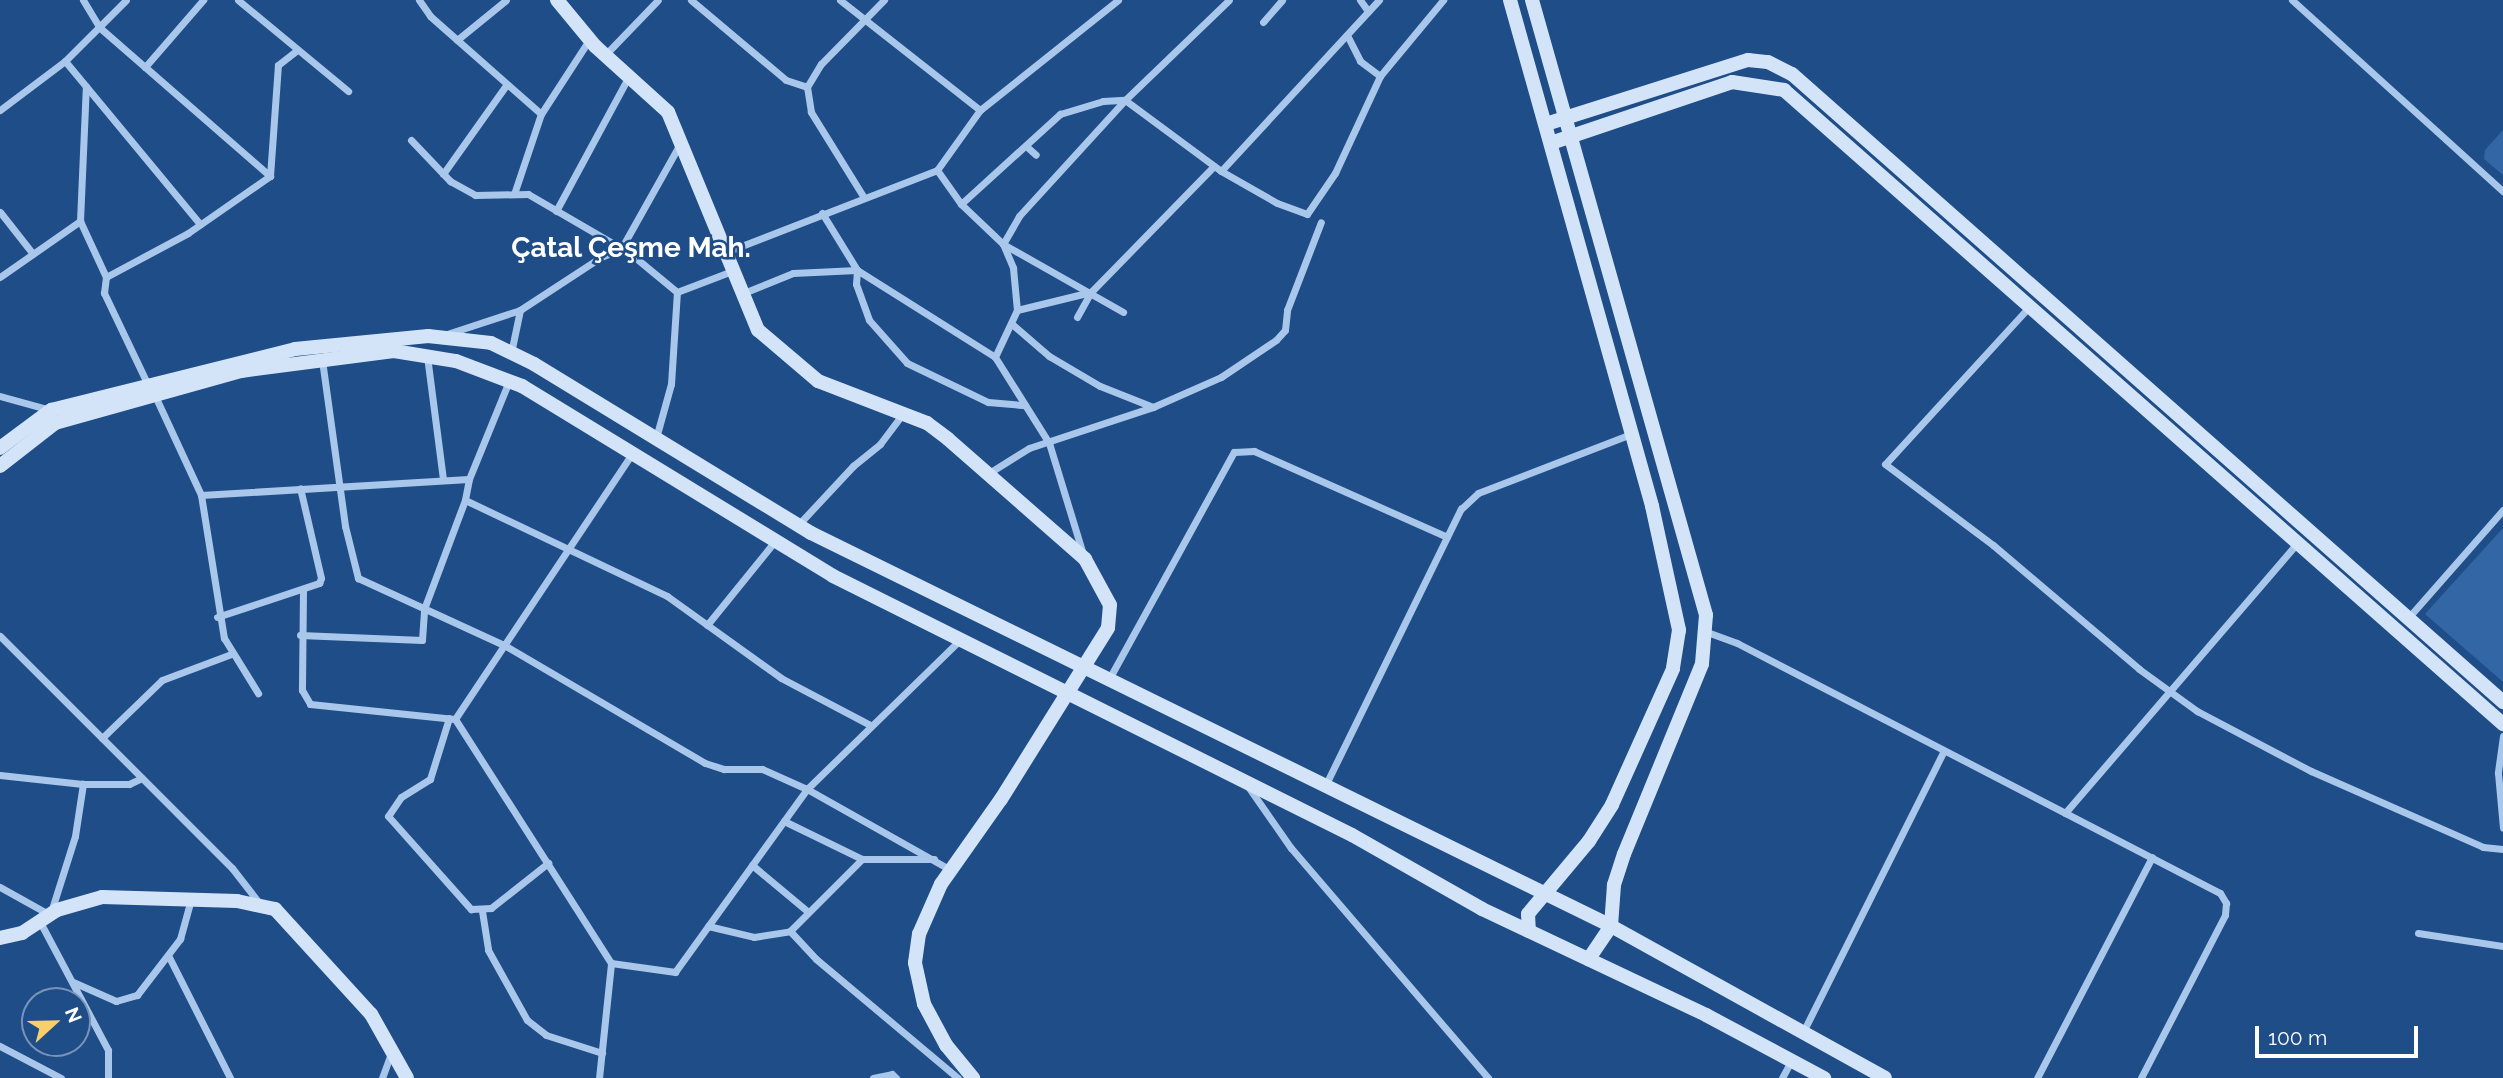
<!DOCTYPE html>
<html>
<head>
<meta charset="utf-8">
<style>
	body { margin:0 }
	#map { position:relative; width:2503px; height:1078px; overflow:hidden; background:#1f4d88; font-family:Raleway,sans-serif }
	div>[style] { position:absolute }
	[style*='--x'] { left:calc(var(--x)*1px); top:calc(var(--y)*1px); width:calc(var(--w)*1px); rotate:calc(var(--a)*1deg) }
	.green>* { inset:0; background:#3266a5 }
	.street>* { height:7px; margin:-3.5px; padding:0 3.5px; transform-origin:3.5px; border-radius:3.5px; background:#a9c7eb }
	.secondary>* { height:14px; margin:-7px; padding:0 7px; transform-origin:7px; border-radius:7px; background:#d4e4f8 }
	span { translate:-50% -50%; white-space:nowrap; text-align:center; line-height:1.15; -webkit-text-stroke:5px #1f4d88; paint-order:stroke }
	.district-label { font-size:28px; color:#fff; font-weight:700 }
	.north { position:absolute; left:21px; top:987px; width:70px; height:70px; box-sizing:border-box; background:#1f4d88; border:2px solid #7994b8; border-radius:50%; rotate:68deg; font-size:19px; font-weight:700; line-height:28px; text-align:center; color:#fff }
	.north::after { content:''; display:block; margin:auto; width:24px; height:32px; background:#f9cf69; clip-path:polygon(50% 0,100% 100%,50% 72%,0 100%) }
	.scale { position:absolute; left:2255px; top:1026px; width:163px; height:32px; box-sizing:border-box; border:4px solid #fff; border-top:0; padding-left:9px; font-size:21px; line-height:24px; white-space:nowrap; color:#fff; -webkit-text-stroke:5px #1f4d88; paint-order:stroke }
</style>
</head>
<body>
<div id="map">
	<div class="green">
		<div style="clip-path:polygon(2503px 130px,2503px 175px,2484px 159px,2485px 150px)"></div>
		<div style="clip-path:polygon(2503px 528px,2503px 682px,2425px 614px)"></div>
	</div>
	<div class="street">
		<div style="--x:83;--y:0;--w:31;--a:59"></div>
		<div style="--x:99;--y:27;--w:61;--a:41"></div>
		<div style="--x:145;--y:67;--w:89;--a:-49.1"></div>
		<div style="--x:238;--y:0;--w:143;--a:39.6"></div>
		<div style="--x:419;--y:0;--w:19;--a:55"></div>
		<div style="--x:430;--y:16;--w:148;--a:41.4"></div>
		<div style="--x:691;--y:0;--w:124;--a:40.1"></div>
		<div style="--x:786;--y:80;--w:22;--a:18"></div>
		<div style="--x:840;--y:0;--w:178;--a:38.2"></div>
		<div style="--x:1118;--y:0;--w:176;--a:141.4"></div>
		<div style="--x:980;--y:110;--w:74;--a:125.6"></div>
		<div style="--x:937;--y:170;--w:42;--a:54.8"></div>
		<div style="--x:961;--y:204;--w:58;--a:43.6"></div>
		<div style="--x:1003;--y:244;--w:138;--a:29.5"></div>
		<div style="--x:1360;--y:0;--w:14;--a:54"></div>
		<div style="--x:2292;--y:0;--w:285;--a:42.2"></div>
		<div style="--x:1263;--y:22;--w:29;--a:-49"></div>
		<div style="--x:1347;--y:35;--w:29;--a:63"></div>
		<div style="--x:1360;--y:61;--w:25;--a:37"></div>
		<div style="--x:457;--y:40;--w:63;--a:-39.2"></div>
		<div style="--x:605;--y:55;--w:76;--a:-46.1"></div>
		<div style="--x:65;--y:61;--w:212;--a:50.4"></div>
		<div style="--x:145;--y:67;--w:166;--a:41.1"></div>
		<div style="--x:0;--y:110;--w:81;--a:-37"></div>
		<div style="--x:65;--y:61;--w:86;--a:-45"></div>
		<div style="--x:411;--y:140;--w:57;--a:46.4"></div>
		<div style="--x:450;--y:181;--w:29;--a:29"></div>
		<div style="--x:475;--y:195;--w:53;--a:-1.1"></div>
		<div style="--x:528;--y:194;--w:119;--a:30.2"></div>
		<div style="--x:631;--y:254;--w:60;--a:39.6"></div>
		<div style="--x:677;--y:292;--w:59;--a:-20.9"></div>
		<div style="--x:1026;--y:146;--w:13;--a:42"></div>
		<div style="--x:1221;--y:171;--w:233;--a:-47.3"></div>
		<div style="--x:443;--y:174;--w:110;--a:-54.6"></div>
		<div style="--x:514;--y:194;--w:84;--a:-71.4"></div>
		<div style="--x:541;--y:114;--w:88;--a:-57"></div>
		<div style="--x:863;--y:196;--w:99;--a:-121.8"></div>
		<div style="--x:811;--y:112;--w:25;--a:-99"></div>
		<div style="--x:807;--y:87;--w:27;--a:-59"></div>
		<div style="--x:821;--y:64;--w:90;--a:-45.5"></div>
		<div style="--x:961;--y:204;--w:134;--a:-42.3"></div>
		<div style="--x:1060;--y:114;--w:45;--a:-16.8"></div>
		<div style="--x:1103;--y:101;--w:22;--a:-3"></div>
		<div style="--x:1125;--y:100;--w:119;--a:36.5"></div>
		<div style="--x:1221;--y:171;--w:64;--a:29.7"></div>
		<div style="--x:1277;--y:203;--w:32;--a:20"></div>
		<div style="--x:1307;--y:214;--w:50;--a:-55.7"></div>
		<div style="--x:1335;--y:173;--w:107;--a:-65.1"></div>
		<div style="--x:1380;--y:76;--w:99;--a:-50.3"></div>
		<div style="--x:556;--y:211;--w:153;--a:-61.6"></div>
		<div style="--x:0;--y:212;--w:53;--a:51.8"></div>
		<div style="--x:822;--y:213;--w:67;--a:58.4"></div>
		<div style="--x:857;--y:270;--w:163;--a:32.2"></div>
		<div style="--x:80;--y:221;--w:62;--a:65.1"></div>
		<div style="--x:1003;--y:244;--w:26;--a:67"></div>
		<div style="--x:1013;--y:268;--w:42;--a:84.6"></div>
		<div style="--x:1017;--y:310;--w:52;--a:115.1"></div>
		<div style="--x:995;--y:357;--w:102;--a:57.9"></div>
		<div style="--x:1049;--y:443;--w:113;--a:73"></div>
		<div style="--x:1003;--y:244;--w:32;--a:-60"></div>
		<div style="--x:1019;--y:216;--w:157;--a:-47.6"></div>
		<div style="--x:1125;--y:100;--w:144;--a:-43.9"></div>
		<div style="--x:726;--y:252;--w:226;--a:-21.2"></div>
		<div style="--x:0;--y:277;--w:98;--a:-35"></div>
		<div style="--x:80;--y:221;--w:135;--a:-87.5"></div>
		<div style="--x:741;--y:294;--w:56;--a:-22"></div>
		<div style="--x:793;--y:273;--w:64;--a:-2.7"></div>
		<div style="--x:857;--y:270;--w:14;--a:94"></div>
		<div style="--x:856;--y:284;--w:38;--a:70"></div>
		<div style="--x:869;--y:320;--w:57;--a:48.5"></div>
		<div style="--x:907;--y:363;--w:90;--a:25.7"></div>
		<div style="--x:988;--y:402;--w:37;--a:5"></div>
		<div style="--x:2029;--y:307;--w:213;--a:132.5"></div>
		<div style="--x:1885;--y:464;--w:135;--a:36.9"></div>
		<div style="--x:1993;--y:545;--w:192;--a:40.3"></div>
		<div style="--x:2139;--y:669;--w:72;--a:35.9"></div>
		<div style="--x:2197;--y:711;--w:129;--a:27.8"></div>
		<div style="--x:2311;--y:771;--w:188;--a:23.8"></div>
		<div style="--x:2483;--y:847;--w:20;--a:6"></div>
		<div style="--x:1017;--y:310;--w:76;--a:-13.7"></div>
		<div style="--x:1077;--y:317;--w:29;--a:-61"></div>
		<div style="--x:1091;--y:292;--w:176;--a:-45.7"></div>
		<div style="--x:1013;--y:325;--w:48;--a:40.7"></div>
		<div style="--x:1049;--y:356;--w:59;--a:30.5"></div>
		<div style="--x:1100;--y:386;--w:57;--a:21.6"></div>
		<div style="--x:447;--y:334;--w:77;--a:-18.2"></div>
		<div style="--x:520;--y:310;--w:97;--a:-33.2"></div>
		<div style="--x:601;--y:257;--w:22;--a:-22"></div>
		<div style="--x:621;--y:249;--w:123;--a:-60.7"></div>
		<div style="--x:511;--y:353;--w:44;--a:-78.2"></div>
		<div style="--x:427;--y:356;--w:125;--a:82.6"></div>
		<div style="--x:322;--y:360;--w:168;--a:82.1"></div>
		<div style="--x:345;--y:526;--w:54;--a:76"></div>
		<div style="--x:358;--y:578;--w:161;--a:24.7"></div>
		<div style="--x:504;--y:645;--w:233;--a:30.4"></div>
		<div style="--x:705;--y:763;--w:20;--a:18"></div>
		<div style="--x:724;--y:769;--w:38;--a:0"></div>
		<div style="--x:762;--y:769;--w:49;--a:24"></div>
		<div style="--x:807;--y:789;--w:165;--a:29.4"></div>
		<div style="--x:147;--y:383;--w:100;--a:-115.5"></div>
		<div style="--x:104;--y:293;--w:16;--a:-83"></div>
		<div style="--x:106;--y:277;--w:93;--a:-28.2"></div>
		<div style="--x:188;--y:233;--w:100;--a:-34.8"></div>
		<div style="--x:270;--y:176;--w:111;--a:-85.9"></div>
		<div style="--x:278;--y:65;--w:24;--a:-38"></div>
		<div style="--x:0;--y:396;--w:52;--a:15.6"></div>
		<div style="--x:156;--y:398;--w:107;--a:65.1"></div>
		<div style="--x:201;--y:495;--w:145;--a:80.9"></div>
		<div style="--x:224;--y:638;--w:65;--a:58.3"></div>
		<div style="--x:656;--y:438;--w:56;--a:-74.5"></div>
		<div style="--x:671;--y:384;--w:92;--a:-86.3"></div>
		<div style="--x:989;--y:473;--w:47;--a:-32"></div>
		<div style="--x:1029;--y:448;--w:131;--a:-18.3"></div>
		<div style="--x:1153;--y:407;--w:74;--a:-23.8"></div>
		<div style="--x:1221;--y:377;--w:66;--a:-33.9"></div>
		<div style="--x:1276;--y:340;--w:13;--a:-48"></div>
		<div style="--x:1285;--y:330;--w:20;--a:-84"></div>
		<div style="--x:1287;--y:310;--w:94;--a:-68.9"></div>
		<div style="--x:469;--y:479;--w:21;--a:101"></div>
		<div style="--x:465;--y:500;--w:224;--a:25.4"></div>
		<div style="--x:667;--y:596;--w:140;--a:35.7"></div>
		<div style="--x:781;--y:678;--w:101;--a:27.8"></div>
		<div style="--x:201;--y:495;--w:268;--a:-3.4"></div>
		<div style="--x:469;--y:479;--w:106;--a:-67.8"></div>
		<div style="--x:798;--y:525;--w:81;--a:-47"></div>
		<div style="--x:853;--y:466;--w:35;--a:-39"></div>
		<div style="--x:880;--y:444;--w:38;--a:-53"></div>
		<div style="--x:303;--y:590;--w:100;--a:90.6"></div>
		<div style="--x:302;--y:690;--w:16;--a:60"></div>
		<div style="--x:310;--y:704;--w:145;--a:5.9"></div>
		<div style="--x:217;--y:617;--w:108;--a:-18.4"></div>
		<div style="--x:319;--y:583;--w:5;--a:-68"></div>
		<div style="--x:321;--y:578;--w:92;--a:-103.1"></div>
		<div style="--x:2408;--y:618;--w:144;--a:-48.7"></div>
		<div style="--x:707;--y:625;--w:108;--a:-51"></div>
		<div style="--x:1707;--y:632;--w:32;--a:20"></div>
		<div style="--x:1737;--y:643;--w:544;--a:27.37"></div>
		<div style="--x:2220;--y:893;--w:12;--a:59"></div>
		<div style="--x:2226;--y:903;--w:12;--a:95"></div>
		<div style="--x:2225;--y:915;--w:183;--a:117.3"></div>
		<div style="--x:300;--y:635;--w:122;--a:2.3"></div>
		<div style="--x:422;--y:640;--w:31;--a:-86"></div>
		<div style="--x:424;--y:609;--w:116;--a:-69.4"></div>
		<div style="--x:0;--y:636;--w:328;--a:45"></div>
		<div style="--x:232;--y:868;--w:46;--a:52.1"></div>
		<div style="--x:1109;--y:679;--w:259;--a:-61.2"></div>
		<div style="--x:1234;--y:452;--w:20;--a:-3"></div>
		<div style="--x:1254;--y:451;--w:211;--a:24"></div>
		<div style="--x:449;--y:718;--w:64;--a:107.3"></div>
		<div style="--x:430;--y:779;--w:34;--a:148"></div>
		<div style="--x:401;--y:797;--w:23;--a:124"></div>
		<div style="--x:388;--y:816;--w:125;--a:48.3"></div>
		<div style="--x:471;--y:909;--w:20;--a:-3"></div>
		<div style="--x:491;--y:908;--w:73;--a:-38.3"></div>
		<div style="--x:455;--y:719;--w:290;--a:57.4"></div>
		<div style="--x:611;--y:963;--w:65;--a:8"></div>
		<div style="--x:675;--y:972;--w:226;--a:-54.2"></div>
		<div style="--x:807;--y:789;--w:216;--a:-44.3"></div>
		<div style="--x:455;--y:719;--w:319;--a:-56.3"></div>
		<div style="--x:2503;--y:736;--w:37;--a:98"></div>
		<div style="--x:2498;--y:773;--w:55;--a:84.8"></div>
		<div style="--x:102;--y:738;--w:83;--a:-44"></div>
		<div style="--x:162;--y:680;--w:74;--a:-20.6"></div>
		<div style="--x:0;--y:775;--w:83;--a:6.2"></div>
		<div style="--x:83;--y:784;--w:46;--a:0"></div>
		<div style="--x:129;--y:784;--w:14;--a:-25"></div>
		<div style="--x:1247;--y:785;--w:77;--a:55.1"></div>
		<div style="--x:1291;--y:848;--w:303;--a:49.4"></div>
		<div style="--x:1325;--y:786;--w:309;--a:-63.9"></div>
		<div style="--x:1461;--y:509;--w:23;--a:-43"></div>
		<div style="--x:1478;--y:493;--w:164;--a:-21.1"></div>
		<div style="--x:2065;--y:813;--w:356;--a:-49.3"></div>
		<div style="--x:784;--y:821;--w:87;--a:26"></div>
		<div style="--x:752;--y:865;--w:72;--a:39.9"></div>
		<div style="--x:0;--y:887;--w:57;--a:29.2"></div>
		<div style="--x:50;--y:915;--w:83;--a:-72.4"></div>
		<div style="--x:75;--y:836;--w:53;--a:-81.3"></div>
		<div style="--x:482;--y:911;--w:39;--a:81"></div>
		<div style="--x:488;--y:950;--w:80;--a:60.9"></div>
		<div style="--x:527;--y:1020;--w:24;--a:38"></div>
		<div style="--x:546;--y:1035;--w:59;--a:17.8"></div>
		<div style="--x:40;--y:922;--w:145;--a:62"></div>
		<div style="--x:108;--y:1050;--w:28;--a:90"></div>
		<div style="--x:708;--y:926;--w:47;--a:13.4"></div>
		<div style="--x:754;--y:937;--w:36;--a:-9"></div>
		<div style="--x:790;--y:931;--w:102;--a:-45"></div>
		<div style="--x:862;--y:859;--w:72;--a:0"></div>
		<div style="--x:790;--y:931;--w:38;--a:47"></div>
		<div style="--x:816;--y:959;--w:185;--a:40"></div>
		<div style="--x:2418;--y:933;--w:86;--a:8.7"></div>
		<div style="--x:169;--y:957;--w:136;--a:63.2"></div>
		<div style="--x:73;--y:982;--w:47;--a:23.8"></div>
		<div style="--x:116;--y:1001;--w:22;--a:-16"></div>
		<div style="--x:137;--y:995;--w:71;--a:-52.5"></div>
		<div style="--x:180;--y:939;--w:41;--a:-74.6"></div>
		<div style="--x:1803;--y:1032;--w:313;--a:-63.4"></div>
		<div style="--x:0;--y:1046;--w:69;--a:27.7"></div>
		<div style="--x:382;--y:1078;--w:27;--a:-70"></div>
		<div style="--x:599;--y:1078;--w:116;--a:-84"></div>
		<div style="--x:873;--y:1078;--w:19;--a:-12"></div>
		<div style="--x:892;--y:1074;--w:6;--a:45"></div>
		<div style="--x:1782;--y:1078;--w:19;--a:-62"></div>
		<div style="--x:2037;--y:1078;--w:249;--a:-62.5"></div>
	</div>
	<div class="secondary">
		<div style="--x:557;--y:0;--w:60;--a:50.4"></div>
		<div style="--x:595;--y:46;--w:98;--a:42.1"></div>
		<div style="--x:668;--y:112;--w:236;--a:67.6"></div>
		<div style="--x:758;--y:330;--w:79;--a:40.4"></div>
		<div style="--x:818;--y:381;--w:117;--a:21.1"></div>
		<div style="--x:927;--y:423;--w:26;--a:37"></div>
		<div style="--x:948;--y:439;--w:182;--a:41.2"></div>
		<div style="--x:1085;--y:559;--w:52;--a:61.5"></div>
		<div style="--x:1110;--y:605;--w:23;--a:95"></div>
		<div style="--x:1108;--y:628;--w:202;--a:122"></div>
		<div style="--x:1001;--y:799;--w:104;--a:125.2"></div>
		<div style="--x:941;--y:884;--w:55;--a:113.7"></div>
		<div style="--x:919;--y:934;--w:29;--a:98"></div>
		<div style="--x:915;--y:963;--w:42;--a:77.6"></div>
		<div style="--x:924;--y:1004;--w:47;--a:61.8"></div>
		<div style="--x:946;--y:1045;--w:43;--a:50.7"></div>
		<div style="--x:1510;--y:0;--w:526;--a:74.32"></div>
		<div style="--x:1652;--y:506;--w:127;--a:77.7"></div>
		<div style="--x:1679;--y:630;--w:39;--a:99"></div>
		<div style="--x:1673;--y:669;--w:149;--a:114.2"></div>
		<div style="--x:1612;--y:805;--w:43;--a:122.6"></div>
		<div style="--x:1589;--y:841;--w:95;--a:129.9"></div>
		<div style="--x:1528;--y:914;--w:17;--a:87"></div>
		<div style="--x:1532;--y:0;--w:639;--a:74.2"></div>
		<div style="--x:1706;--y:615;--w:49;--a:94.7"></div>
		<div style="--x:1702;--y:664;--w:205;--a:112.3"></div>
		<div style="--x:1624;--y:854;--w:33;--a:108"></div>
		<div style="--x:1614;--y:885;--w:41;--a:94.2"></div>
		<div style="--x:1611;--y:926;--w:40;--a:124"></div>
		<div style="--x:1546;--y:124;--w:212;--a:-17.6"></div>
		<div style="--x:1748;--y:60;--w:20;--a:6"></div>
		<div style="--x:1768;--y:62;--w:27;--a:27"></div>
		<div style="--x:1792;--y:74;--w:949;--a:41.45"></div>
		<div style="--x:1551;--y:143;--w:191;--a:-18.6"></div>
		<div style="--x:1732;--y:82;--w:53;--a:8.7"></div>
		<div style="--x:1784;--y:90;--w:959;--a:41.41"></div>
		<div style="--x:0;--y:448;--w:64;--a:-36.7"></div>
		<div style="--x:51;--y:410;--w:252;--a:-14"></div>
		<div style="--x:295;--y:349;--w:134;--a:-5.6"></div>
		<div style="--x:428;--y:336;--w:63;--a:6.3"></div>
		<div style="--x:491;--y:343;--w:48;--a:26"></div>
		<div style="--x:534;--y:364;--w:324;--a:31.4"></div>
		<div style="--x:811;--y:533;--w:891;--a:26.16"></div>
		<div style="--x:1611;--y:926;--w:313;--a:29"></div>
		<div style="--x:0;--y:466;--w:70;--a:-38"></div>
		<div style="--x:55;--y:423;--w:193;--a:-15.6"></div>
		<div style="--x:241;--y:371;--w:154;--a:-7.4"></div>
		<div style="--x:394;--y:351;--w:63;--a:9.2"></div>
		<div style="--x:456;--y:361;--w:71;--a:20.7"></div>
		<div style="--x:522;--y:386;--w:364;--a:31.4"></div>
		<div style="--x:833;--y:576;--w:580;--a:26.52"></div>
		<div style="--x:1352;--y:835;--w:150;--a:29.6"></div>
		<div style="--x:1482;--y:909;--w:248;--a:25.3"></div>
		<div style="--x:1706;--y:1015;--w:134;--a:28.1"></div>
		<div style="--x:0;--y:938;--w:23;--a:-13"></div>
		<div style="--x:22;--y:933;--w:42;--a:-33.3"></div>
		<div style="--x:57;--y:910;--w:47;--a:-16.1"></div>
		<div style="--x:102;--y:897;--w:135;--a:1.7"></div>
		<div style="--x:237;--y:901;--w:39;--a:12"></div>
		<div style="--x:275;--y:909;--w:142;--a:47.6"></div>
		<div style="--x:371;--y:1014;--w:73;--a:60.6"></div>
	</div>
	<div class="district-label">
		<span style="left:631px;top:248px">Çatal Çeşme Mah.</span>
	</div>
	<div class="north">N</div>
	<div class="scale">100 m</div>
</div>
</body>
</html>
